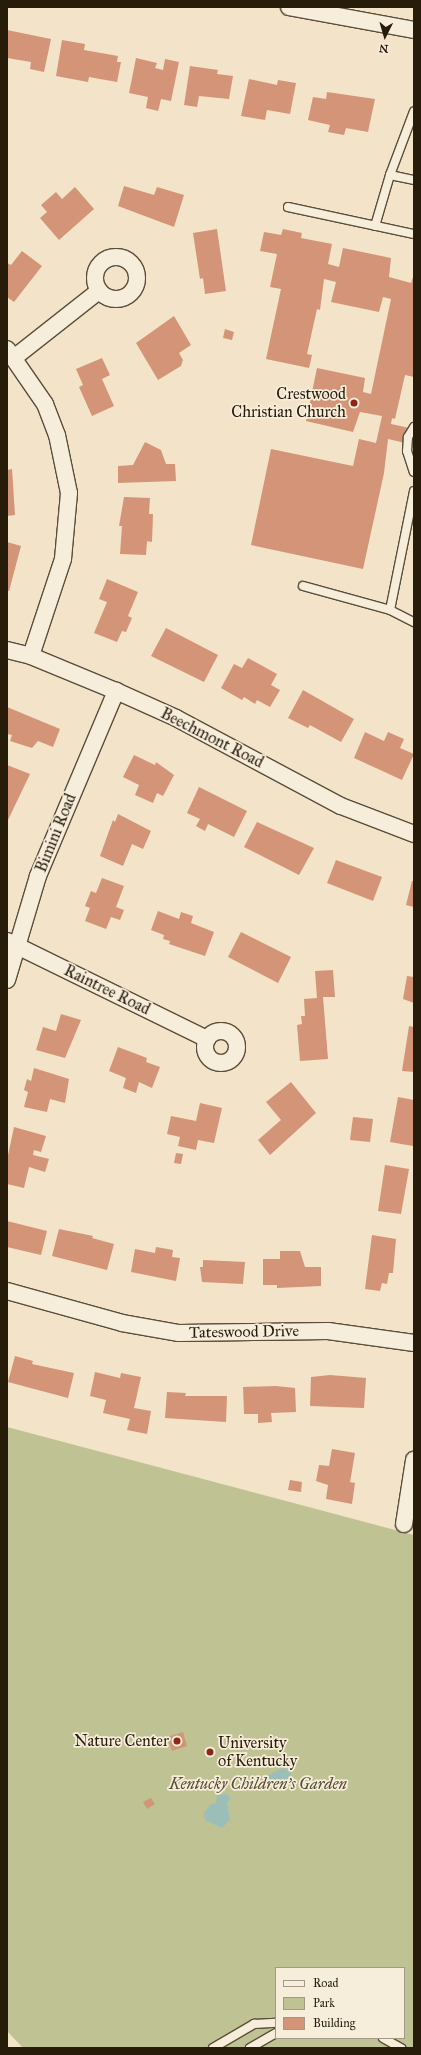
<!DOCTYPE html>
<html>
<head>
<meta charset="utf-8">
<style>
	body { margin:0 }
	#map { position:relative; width:421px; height:2055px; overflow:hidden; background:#f3e3c8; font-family:"IM FELL Great Primer",serif }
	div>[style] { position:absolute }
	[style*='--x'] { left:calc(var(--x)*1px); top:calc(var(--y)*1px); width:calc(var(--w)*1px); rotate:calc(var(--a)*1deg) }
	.green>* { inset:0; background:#bfc393 }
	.water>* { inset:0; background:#9bbeb9 }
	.building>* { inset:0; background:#d49478 }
	.roads { filter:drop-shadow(1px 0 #5a4d3a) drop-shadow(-1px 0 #5a4d3a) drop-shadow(0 1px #5a4d3a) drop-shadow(0 -1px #5a4d3a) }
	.lane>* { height:8px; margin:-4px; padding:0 4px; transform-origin:4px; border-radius:4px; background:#f7eddb }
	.street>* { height:16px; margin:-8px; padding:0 8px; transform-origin:8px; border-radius:8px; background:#f7eddb }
	.street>.ring { margin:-8px; padding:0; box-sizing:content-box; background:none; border:16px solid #f7eddb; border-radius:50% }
	.dots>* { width:11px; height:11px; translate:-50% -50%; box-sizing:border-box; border:2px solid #f7eddb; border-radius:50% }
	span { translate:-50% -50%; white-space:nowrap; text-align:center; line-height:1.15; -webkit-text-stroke:3.5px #f7eddb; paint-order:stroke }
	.poi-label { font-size:16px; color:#271b0a }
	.right { translate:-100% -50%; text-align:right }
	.left { translate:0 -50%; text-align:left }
	.street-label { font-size:16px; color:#271b0a }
	.park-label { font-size:16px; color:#554d33; font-style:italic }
	.frame { position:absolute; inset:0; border:8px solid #271b0a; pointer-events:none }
	.legend { position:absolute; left:275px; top:1967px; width:130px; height:72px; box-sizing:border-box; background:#f7eddb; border:1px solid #a49987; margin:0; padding:5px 7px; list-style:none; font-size:12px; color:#271b0a }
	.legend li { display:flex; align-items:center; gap:8px; height:20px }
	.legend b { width:20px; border:1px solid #a49987 }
	.north { position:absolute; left:365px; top:16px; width:40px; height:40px; -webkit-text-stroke:3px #f7eddb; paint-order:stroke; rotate:185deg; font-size:11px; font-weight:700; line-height:16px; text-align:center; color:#271b0a }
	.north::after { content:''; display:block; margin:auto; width:14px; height:18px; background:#271b0a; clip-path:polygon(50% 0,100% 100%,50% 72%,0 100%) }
</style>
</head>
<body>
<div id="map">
	<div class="green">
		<div style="clip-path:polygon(evenodd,7px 1427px,414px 1535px,414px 2048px,23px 2048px,7px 2031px,7px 1427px,276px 1968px,404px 1968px,404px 2038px,276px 2038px,276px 1968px)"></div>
	</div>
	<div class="water">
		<div style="clip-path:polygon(283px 1768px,291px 1773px,289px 1779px,265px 1781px,266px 1776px)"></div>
		<div style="clip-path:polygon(227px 1794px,230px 1798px,227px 1803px,230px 1820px,222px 1828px,205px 1820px,204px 1813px,211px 1804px,216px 1803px,217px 1795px)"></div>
	</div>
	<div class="building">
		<div style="clip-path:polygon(7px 30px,51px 39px,44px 72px,30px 69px,31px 62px,7px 58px)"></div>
		<div style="clip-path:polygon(62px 40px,85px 44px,84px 50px,118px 56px,117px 62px,121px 62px,117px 82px,89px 77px,88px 82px,56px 76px)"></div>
		<div style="clip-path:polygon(136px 58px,157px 63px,155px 68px,163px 70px,165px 59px,179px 62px,171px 101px,161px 99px,158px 111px,146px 108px,148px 97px,129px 93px)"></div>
		<div style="clip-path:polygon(190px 66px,218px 70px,217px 74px,233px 76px,229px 99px,199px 96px,197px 107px,184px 105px)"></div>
		<div style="clip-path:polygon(249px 79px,277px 85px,278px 80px,296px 83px,290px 114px,267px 110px,265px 120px,241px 116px)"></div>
		<div style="clip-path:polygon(327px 92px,375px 99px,368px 132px,346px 128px,344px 135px,328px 132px,330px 125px,308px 120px,313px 97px,326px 99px)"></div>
		<div style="clip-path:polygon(124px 186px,154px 195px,157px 187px,184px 195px,174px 227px,118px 206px)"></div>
		<div style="clip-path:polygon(75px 187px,94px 209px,59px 240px,40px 218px,47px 212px,41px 205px,56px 192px,62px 199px)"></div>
		<div style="clip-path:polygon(217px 229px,226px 291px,205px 294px,203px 278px,200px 279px,193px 233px)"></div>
		<div style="clip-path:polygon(283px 229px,302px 233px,301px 238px,332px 244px,328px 264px,339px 267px,343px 248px,391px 258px,389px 277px,411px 283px,414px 274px,414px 377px,405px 375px,395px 419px,392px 418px,391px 424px,414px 429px,414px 445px,388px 439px,384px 473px,363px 569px,251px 545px,271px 449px,353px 466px,359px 439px,376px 443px,382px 416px,360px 412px,353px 432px,306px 421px,317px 368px,365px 378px,363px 392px,371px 394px,391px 299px,383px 297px,379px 312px,331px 302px,336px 282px,324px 279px,320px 310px,317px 309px,307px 354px,312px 355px,309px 368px,266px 359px,281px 289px,270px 287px,277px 254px,260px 251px,264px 232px,281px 235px)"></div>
		<div style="clip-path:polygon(22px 251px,42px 266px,14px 302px,7px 297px,7px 263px,11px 265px)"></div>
		<div style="clip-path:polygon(174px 316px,191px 345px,179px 353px,183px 360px,181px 366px,158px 380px,136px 343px)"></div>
		<div style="clip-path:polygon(225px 329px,234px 332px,232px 340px,223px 338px)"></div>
		<div style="clip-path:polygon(102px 358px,110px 375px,102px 379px,114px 406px,92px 416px,79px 387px,83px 385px,76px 369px)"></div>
		<div style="clip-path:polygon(145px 442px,161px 450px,166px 464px,175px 464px,176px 481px,118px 483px,118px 466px,133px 465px)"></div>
		<div style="clip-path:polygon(12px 469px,15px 515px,7px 516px,7px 470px)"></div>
		<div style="clip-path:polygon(124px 497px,150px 498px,149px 514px,153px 514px,152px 542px,147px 541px,146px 555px,120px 554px,122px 526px,119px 526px)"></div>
		<div style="clip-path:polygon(7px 542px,21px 546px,9px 591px,7px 591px)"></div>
		<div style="clip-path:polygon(107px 579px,138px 592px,128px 616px,132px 618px,126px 632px,122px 631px,117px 642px,94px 633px,107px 602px,99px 599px)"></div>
		<div style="clip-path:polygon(166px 628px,218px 655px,204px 682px,151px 656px)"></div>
		<div style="clip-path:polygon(248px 658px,277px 674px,271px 685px,280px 690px,270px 707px,257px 700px,255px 704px,244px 697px,242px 700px,221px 688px,234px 664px,242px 668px)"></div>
		<div style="clip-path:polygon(303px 690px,354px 719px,341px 742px,310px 725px,308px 728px,288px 718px)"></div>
		<div style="clip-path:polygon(7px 707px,60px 729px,53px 747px,38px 741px,32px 748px,10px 741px,12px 735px,7px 734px)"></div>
		<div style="clip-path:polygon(365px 732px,384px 741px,388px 732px,404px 739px,400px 748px,414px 754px,402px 780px,354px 758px)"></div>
		<div style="clip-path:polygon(134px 755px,155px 765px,156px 762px,174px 775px,163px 796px,157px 793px,153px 803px,135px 795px,139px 785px,123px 777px)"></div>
		<div style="clip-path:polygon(7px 765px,30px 774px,7px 822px)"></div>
		<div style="clip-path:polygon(199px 787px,247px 811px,234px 837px,208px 824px,205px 831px,196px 826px,200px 819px,187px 813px)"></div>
		<div style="clip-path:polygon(118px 814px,151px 831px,143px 849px,132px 844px,123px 866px,100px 856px,113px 820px,115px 822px)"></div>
		<div style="clip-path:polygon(257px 822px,314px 848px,299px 875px,244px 847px)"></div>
		<div style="clip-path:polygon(336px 860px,382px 877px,373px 901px,327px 883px)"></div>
		<div style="clip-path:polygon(102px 878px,124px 886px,116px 907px,124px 910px,120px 920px,111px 917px,106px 929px,85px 921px,90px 908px,85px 906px,91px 891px,96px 893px)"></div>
		<div style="clip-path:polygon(412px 881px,414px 881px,414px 907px,406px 905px)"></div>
		<div style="clip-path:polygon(158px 911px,179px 919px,181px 912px,193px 916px,191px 923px,214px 932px,205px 956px,169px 944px,170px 941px,163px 939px,164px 935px,151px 930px)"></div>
		<div style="clip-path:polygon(241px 932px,291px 957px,278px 983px,228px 957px)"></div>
		<div style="clip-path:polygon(333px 970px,335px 997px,323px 997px,328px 1059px,300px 1061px,297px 1025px,302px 1024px,301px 1016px,305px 1016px,304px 999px,317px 998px,315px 971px)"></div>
		<div style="clip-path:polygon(407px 976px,414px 977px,414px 1003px,403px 999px)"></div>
		<div style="clip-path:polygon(61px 1014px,81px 1020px,65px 1058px,36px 1050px,43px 1027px,56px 1031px)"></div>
		<div style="clip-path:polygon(409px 1026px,414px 1027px,414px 1072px,402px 1071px)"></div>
		<div style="clip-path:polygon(118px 1047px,147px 1058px,146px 1062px,160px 1067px,152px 1088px,139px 1082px,136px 1093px,123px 1088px,126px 1078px,109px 1071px)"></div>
		<div style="clip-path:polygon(34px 1068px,69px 1079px,65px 1103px,50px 1099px,47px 1112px,24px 1107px,28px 1092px,24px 1090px,27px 1079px,31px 1081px)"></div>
		<div style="clip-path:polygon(291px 1082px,316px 1113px,270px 1155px,258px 1140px,281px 1120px,266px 1102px)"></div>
		<div style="clip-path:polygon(398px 1097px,414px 1100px,413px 1146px,390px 1142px)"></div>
		<div style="clip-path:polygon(200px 1103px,222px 1108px,214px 1143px,198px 1140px,196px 1150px,178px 1146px,180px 1137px,167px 1134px,171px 1116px,196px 1121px)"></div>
		<div style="clip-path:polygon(353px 1117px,373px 1119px,370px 1142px,350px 1140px)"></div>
		<div style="clip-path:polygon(14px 1127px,46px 1136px,41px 1152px,34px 1150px,33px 1155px,49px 1159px,45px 1172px,29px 1167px,24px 1188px,7px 1184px,7px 1160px)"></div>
		<div style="clip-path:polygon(176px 1153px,183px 1154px,181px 1164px,174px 1163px)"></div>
		<div style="clip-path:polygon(385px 1165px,409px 1169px,401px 1214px,378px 1211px)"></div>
		<div style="clip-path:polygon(7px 1221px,47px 1231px,41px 1255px,7px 1247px)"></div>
		<div style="clip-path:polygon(59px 1229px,93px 1236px,92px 1238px,114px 1244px,107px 1270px,52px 1256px)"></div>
		<div style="clip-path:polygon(372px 1235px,396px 1239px,393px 1273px,389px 1273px,387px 1284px,382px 1283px,380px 1291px,365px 1289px)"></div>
		<div style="clip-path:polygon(156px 1247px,173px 1250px,172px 1257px,180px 1258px,176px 1281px,131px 1272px,135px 1249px,155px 1253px)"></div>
		<div style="clip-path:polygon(280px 1251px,300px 1251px,305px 1267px,321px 1267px,321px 1286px,277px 1288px,277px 1285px,263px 1285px,263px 1259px,280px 1259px)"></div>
		<div style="clip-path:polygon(203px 1260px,245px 1262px,243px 1284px,202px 1282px,200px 1267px,203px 1267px)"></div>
		<div style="clip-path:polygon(15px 1356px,33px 1361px,32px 1364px,74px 1373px,68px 1398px,8px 1382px)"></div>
		<div style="clip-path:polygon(95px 1372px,120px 1378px,121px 1373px,141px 1377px,134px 1408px,151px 1411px,147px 1434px,127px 1430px,130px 1419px,103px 1413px,106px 1400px,90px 1396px)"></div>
		<div style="clip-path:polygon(330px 1375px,366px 1378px,364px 1408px,310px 1406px,311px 1377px)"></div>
		<div style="clip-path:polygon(276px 1386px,295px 1388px,296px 1412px,271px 1413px,272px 1422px,258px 1423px,258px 1414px,244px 1414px,243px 1387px)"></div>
		<div style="clip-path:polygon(167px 1392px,186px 1393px,185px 1396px,227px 1396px,226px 1422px,165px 1418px)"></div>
		<div style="clip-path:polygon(332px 1449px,355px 1453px,350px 1482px,355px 1483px,352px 1504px,326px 1499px,328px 1485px,316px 1481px,319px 1465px,329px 1466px)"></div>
		<div style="clip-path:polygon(290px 1480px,302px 1482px,301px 1492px,288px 1490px)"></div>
		<div style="clip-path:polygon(183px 1732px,187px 1746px,172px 1751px,167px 1737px)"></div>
		<div style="clip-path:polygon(151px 1798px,155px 1804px,147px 1809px,143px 1802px)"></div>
	</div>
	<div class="roads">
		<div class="lane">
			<div style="--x:390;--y:175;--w:25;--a:12"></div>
			<div style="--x:288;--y:207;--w:129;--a:12.1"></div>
			<div style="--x:375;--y:226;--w:53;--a:-73.6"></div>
			<div style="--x:390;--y:175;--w:68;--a:-69.4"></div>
			<div style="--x:414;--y:427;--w:12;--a:121"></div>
			<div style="--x:408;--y:437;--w:14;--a:94"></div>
			<div style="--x:407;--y:451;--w:22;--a:72"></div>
			<div style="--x:414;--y:491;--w:121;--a:101.4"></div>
			<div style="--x:390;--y:610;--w:27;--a:27"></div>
			<div style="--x:303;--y:586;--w:90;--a:15.4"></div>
			<div style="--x:383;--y:2038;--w:21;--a:29"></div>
			<div style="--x:213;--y:2048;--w:48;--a:-30.3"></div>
			<div style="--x:254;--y:2024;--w:22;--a:-3"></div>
			<div style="--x:250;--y:2048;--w:30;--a:-30"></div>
		</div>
		<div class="street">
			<div style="--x:289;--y:7;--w:127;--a:10.4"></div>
			<div class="ring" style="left:95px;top:257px;width:26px;height:26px"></div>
			<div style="--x:7;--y:349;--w:67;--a:55.4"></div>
			<div style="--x:45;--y:404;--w:33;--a:69"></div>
			<div style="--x:57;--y:435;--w:59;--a:78.3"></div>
			<div style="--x:69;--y:493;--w:66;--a:95.2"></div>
			<div style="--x:63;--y:559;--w:102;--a:108.3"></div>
			<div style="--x:15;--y:357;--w:107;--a:-38.2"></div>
			<div style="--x:7;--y:650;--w:25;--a:14"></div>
			<div style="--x:31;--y:656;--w:92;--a:22.4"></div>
			<div style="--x:116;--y:691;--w:66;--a:24.2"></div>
			<div style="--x:176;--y:718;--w:187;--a:28.1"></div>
			<div style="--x:341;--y:806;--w:78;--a:21"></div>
			<div style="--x:7;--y:941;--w:223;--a:26.1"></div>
			<div style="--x:7;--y:980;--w:109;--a:-73.4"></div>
			<div style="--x:38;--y:876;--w:201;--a:-67.1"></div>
			<div class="ring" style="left:205px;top:1031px;width:16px;height:16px"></div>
			<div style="--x:7;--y:1291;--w:119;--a:15.5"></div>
			<div style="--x:122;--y:1323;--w:58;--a:10"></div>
			<div style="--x:179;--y:1333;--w:149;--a:-0.8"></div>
			<div style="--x:328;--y:1331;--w:87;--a:7.9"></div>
			<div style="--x:404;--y:1524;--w:65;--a:-81.1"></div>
		</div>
	</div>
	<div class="dots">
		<div style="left:354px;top:403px;background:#8f2418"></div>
		<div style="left:177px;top:1741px;background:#8f2418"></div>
		<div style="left:210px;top:1752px;background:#8f2418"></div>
	</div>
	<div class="poi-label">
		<span class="right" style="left:346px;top:403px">Crestwood<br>Christian Church</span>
		<span class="right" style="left:169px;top:1741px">Nature Center</span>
		<span class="left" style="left:218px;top:1752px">University<br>of Kentucky</span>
	</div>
	<div class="street-label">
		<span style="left:212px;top:738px;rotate:27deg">Beechmont Road</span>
		<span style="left:56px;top:833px;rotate:-68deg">Bimini Road</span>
		<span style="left:107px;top:990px;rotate:26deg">Raintree Road</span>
		<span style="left:244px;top:1332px;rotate:-1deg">Tateswood Drive</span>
	</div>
	<div class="park-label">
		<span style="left:258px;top:1784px">Kentucky Children’s Garden</span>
	</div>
	<div class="frame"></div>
	<ul class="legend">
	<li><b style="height:5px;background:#f7eddb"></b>Road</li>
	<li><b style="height:11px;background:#bfc393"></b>Park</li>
	<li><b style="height:11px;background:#d49478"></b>Building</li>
	</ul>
	<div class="north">N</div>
</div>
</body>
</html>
